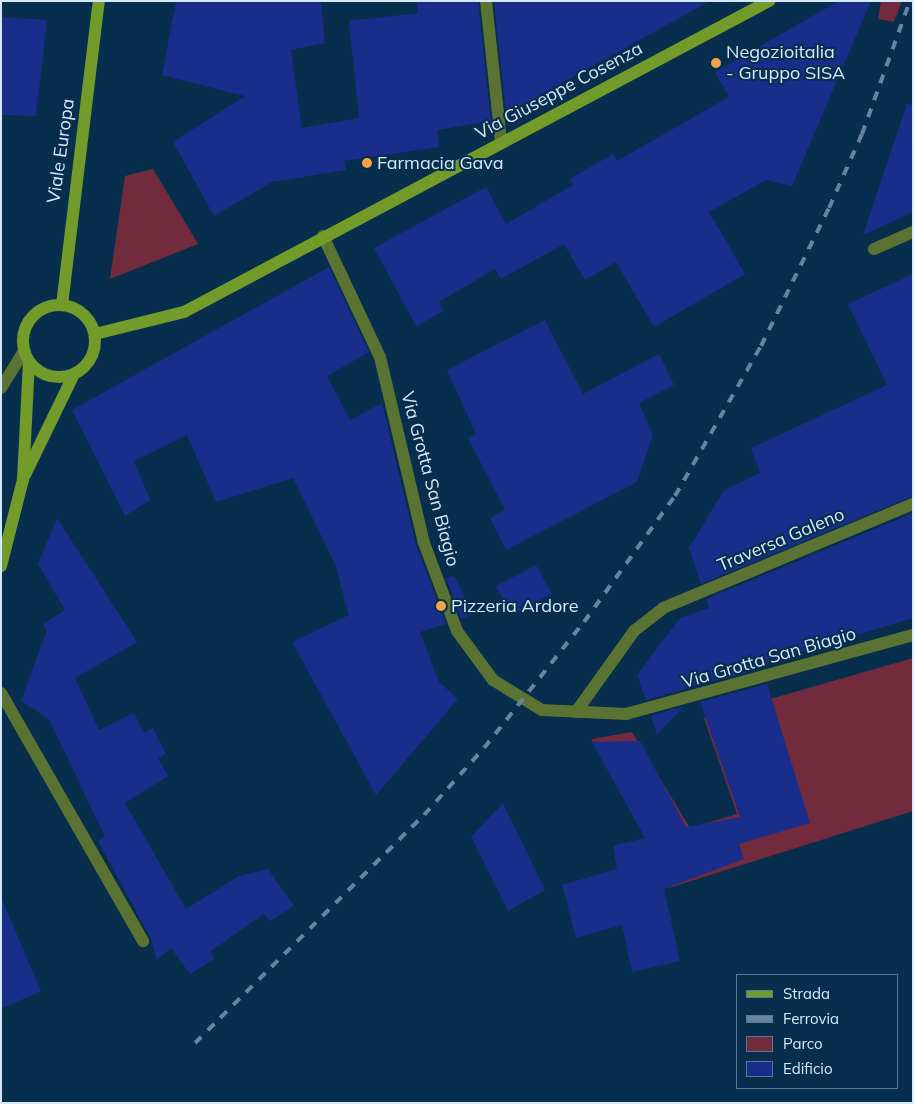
<!DOCTYPE html>
<html>
<head>
<meta charset="utf-8">
<style>
	body { margin:0 }
	#map { position:relative; width:914px; height:1104px; overflow:hidden; background:#072e4c; font-family:Mulish,sans-serif }
	div>[style] { position:absolute }
	[style*='--x'] { left:calc(var(--x)*1px); top:calc(var(--y)*1px); width:calc(var(--w)*1px); rotate:calc(var(--a)*1deg) }
	.green>* { inset:0; background:#712b3d }
	.building>* { inset:0; background:#192e8a }
	.pedestrian>* { height:12px; margin:-6px; padding:0 6px; transform-origin:6px; border-radius:6px; background:#5a7332 }
	.minor>* { height:12px; margin:-6px; padding:0 6px; transform-origin:6px; border-radius:6px; background:#5a7332 }
	.secondary>* { height:12px; margin:-6px; padding:0 6px; transform-origin:6px; border-radius:6px; background:#739b2a }
	.secondary>.ring { margin:-6px; padding:0; box-sizing:content-box; background:none; border:12px solid #739b2a; border-radius:50% }
	.rail>* { height:4px; margin-top:-2px; transform-origin:0; background:repeating-linear-gradient(90deg,#66849e 0 9px,transparent 0 18px) }
	.dots>* { width:14px; height:14px; translate:-50% -50%; box-sizing:border-box; border:2px solid #072e4c; border-radius:50% }
	span { translate:-50% -50%; white-space:nowrap; text-align:center; line-height:1.15; -webkit-text-stroke:4px #072e4c; paint-order:stroke }
	.poi-label { font-size:18px; color:#d4e9fd }
	.left { translate:0 -50%; text-align:left }
	.street-label { font-size:18px; color:#d4e9fd }
	.frame { position:absolute; inset:0; border:2px solid #d4e9fd; pointer-events:none }
	.legend { position:absolute; left:736px; top:974px; width:162px; height:115px; box-sizing:border-box; background:#072e4c; border:1px solid #597993; margin:0; padding:6px 9px; list-style:none; font-size:15px; color:#d4e9fd }
	.legend li { display:flex; align-items:center; gap:10px; height:25px }
	.legend b { width:25px; border:1px solid #597993 }
</style>
</head>
<body>
<div id="map">
	<div class="green">
		<div style="clip-path:polygon(881px 1px,902px 1px,894px 22px,878px 19px)"></div>
		<div style="clip-path:polygon(153px 169px,198px 244px,110px 279px,125px 176px)"></div>
		<div style="clip-path:polygon(913px 658px,913px 811px,669px 888px,657px 854px,591px 739px,632px 732px,690px 828px,737px 814px,704px 718px)"></div>
	</div>
	<div class="building">
		<div style="clip-path:polygon(176px 1px,321px 1px,325px 43px,291px 50px,302px 128px,359px 118px,349px 21px,418px 13px,416px 1px,478px 1px,491px 121px,437px 130px,439px 147px,344px 161px,346px 170px,272px 182px,214px 216px,173px 142px,245px 96px,162px 75px)"></div>
		<div style="clip-path:polygon(494px 1px,710px 1px,506px 114px)"></div>
		<div style="clip-path:polygon(839px 1px,871px 1px,792px 186px,766px 180px,709px 212px,745px 274px,654px 327px,616px 262px,585px 280px,564px 244px,501px 279px,495px 269px,439px 302px,444px 311px,416px 326px,374px 248px,486px 187px,506px 224px,573px 185px,570px 179px,613px 154px,617px 161px,729px 97px,715px 72px)"></div>
		<div style="clip-path:polygon(1px 17px,47px 20px,36px 116px,1px 115px)"></div>
		<div style="clip-path:polygon(907px 104px,913px 105px,913px 212px,863px 235px)"></div>
		<div style="clip-path:polygon(329px 267px,369px 352px,327px 376px,350px 420px,382px 403px,416px 545px,446px 624px,420px 632px,439px 682px,458px 699px,376px 795px,292px 642px,349px 615px,335px 564px,293px 478px,216px 502px,187px 435px,134px 461px,150px 500px,125px 516px,72px 410px)"></div>
		<div style="clip-path:polygon(913px 274px,913px 496px,701px 584px,689px 548px,724px 490px,760px 473px,751px 448px,887px 385px,848px 304px)"></div>
		<div style="clip-path:polygon(545px 320px,583px 394px,659px 354px,674px 385px,639px 403px,653px 435px,637px 482px,506px 550px,490px 518px,505px 510px,468px 438px,476px 434px,447px 370px)"></div>
		<div style="clip-path:polygon(913px 513px,913px 618px,761px 664px,762px 668px,646px 700px,637px 675px,680px 618px,709px 608px,706px 599px)"></div>
		<div style="clip-path:polygon(57px 518px,137px 642px,75px 678px,99px 730px,134px 713px,144px 733px,153px 728px,166px 754px,158px 758px,168px 776px,125px 803px,186px 909px,239px 876px,268px 869px,294px 906px,270px 921px,264px 914px,211px 951px,214px 959px,190px 974px,171px 948px,157px 960px,150px 937px,98px 841px,105px 837px,49px 719px,21px 701px,47px 630px,43px 624px,65px 610px,38px 564px)"></div>
		<div style="clip-path:polygon(536px 565px,552px 594px,511px 615px,496px 586px)"></div>
		<div style="clip-path:polygon(454px 576px,474px 614px,461px 619px,446px 578px)"></div>
		<div style="clip-path:polygon(767px 684px,810px 823px,739px 844px,744px 859px,664px 889px,680px 961px,632px 972px,622px 925px,576px 938px,562px 885px,617px 869px,613px 846px,645px 838px,592px 742px,640px 741px,686px 827px,740px 817px,700px 702px)"></div>
		<div style="clip-path:polygon(685px 706px,657px 734px,651px 716px)"></div>
		<div style="clip-path:polygon(503px 803px,545px 890px,508px 911px,471px 837px)"></div>
		<div style="clip-path:polygon(1px 897px,41px 991px,1px 1009px)"></div>
	</div>
	<div class="pedestrian">
		<div style="--x:576;--y:712;--w:100;--a:-54.4"></div>
		<div style="--x:634;--y:631;--w:37;--a:-38"></div>
	</div>
	<div class="minor">
		<div style="--x:486;--y:1;--w:141;--a:83.9"></div>
		<div style="--x:323;--y:236;--w:134;--a:64.8"></div>
		<div style="--x:380;--y:357;--w:191;--a:76.7"></div>
		<div style="--x:424;--y:543;--w:94;--a:69.4"></div>
		<div style="--x:457;--y:631;--w:61;--a:53.7"></div>
		<div style="--x:493;--y:680;--w:57;--a:31.5"></div>
		<div style="--x:542;--y:710;--w:84;--a:2.7"></div>
		<div style="--x:626;--y:714;--w:298;--a:-15.4"></div>
		<div style="--x:874;--y:249;--w:43;--a:-23.6"></div>
		<div style="--x:1;--y:388;--w:44;--a:-58.1"></div>
		<div style="--x:663;--y:608;--w:271;--a:-22.6"></div>
		<div style="--x:1;--y:693;--w:286;--a:60.2"></div>
	</div>
	<div class="secondary">
		<div style="--x:62;--y:305;--w:306;--a:-83.1"></div>
		<div class="ring" style="left:23px;top:305px;width:60px;height:60px"></div>
		<div style="--x:95;--y:334;--w:92;--a:-13.9"></div>
		<div style="--x:184;--y:312;--w:663;--a:-28"></div>
		<div style="--x:25;--y:475;--w:112;--a:-64.1"></div>
		<div style="--x:1;--y:566;--w:89;--a:-75.7"></div>
		<div style="--x:23;--y:480;--w:119;--a:-87.1"></div>
	</div>
	<div class="rail">
		<div style="--x:195;--y:1043;--w:323;--a:-44.9"></div>
		<div style="--x:424;--y:815;--w:90;--a:-48.2"></div>
		<div style="--x:484;--y:748;--w:161;--a:-51.6"></div>
		<div style="--x:584;--y:622;--w:155;--a:-54.2"></div>
		<div style="--x:675;--y:496;--w:173;--a:-60.2"></div>
		<div style="--x:761;--y:346;--w:154;--a:-63.8"></div>
		<div style="--x:829;--y:208;--w:81;--a:-66"></div>
		<div style="--x:862;--y:134;--w:141;--a:-70.2"></div>
	</div>
	<div class="dots">
		<div style="left:716px;top:63px;background:#f4a444"></div>
		<div style="left:367px;top:163px;background:#f4a444"></div>
		<div style="left:441px;top:606px;background:#f4a444"></div>
	</div>
	<div class="poi-label">
		<span class="left" style="left:726px;top:63px">Negozioitalia<br>- Gruppo SISA</span>
		<span class="left" style="left:377px;top:163px">Farmacia Gava</span>
		<span class="left" style="left:451px;top:606px">Pizzeria Ardore</span>
	</div>
	<div class="street-label">
		<span style="left:559px;top:91px;rotate:-28deg">Via Giuseppe Cosenza</span>
		<span style="left:61px;top:151px;rotate:-82deg">Viale Europa</span>
		<span style="left:430px;top:479px;rotate:75deg">Via Grotta San Biagio</span>
		<span style="left:781px;top:540px;rotate:-23deg">Traversa Galeno</span>
		<span style="left:769px;top:658px;rotate:-16deg">Via Grotta San Biagio</span>
	</div>
	<div class="frame"></div>
	<ul class="legend">
	<li><b style="height:6px;background:#739b2a"></b>Strada</li>
	<li><b style="height:6px;background:#66849e"></b>Ferrovia</li>
	<li><b style="height:14px;background:#712b3d"></b>Parco</li>
	<li><b style="height:14px;background:#192e8a"></b>Edificio</li>
	</ul>
</div>
</body>
</html>
